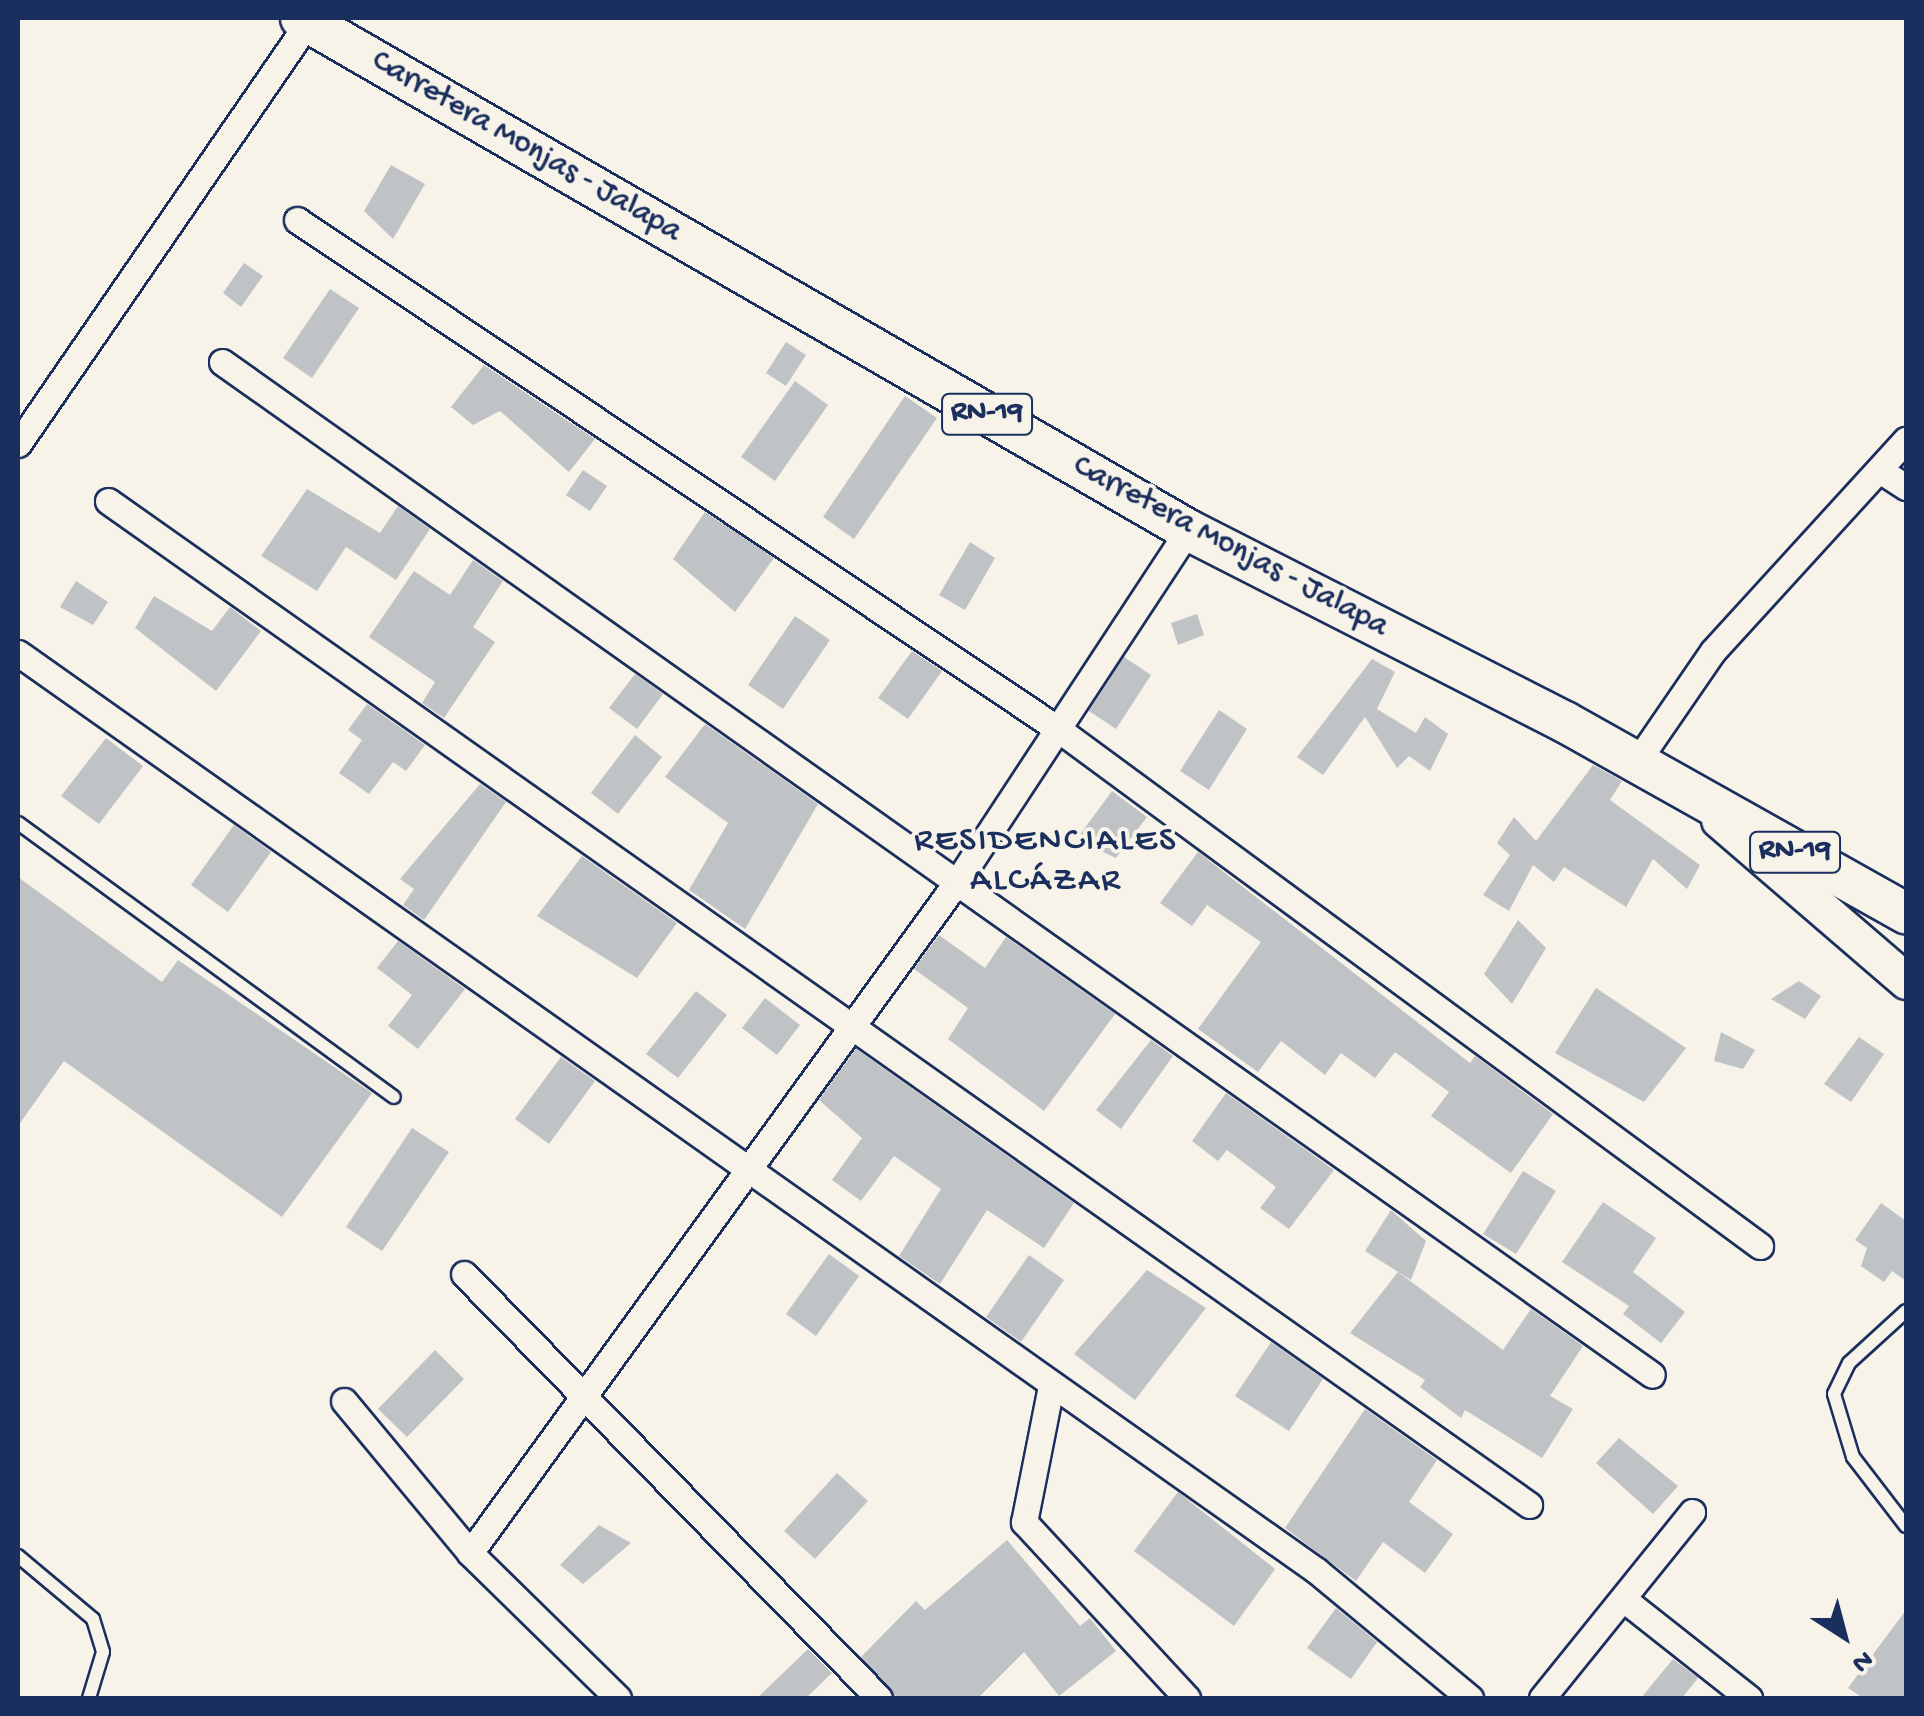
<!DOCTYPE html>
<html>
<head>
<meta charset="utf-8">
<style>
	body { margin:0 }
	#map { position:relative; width:1924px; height:1716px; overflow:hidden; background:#f7f3e8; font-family:"Gochi Hand",sans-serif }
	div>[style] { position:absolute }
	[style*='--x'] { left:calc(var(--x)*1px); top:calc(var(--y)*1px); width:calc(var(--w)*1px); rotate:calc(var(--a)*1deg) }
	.building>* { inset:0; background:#c0c3c5 }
	.roads { filter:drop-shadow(2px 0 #1b2f5e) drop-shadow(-2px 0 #1b2f5e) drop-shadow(0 2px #1b2f5e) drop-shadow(0 -2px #1b2f5e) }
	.lane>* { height:12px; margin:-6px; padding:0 6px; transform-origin:6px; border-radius:6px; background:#f7f3e8 }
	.street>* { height:25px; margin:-12.5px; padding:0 12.5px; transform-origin:12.5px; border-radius:12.5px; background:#f7f3e8 }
	.secondary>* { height:35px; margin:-17.5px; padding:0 17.5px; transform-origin:17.5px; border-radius:17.5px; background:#f7f3e8 }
	.primary>* { height:40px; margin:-20px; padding:0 20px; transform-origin:20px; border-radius:20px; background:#f7f3e8 }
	span { translate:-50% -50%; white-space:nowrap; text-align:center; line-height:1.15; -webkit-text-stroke:8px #f7f3e8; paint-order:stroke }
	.shield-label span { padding:2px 8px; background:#f7f3e8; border:2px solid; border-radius:8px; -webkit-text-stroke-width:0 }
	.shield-label { font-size:30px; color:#1b2f5e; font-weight:700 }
	.street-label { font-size:32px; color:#1b2f5e }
	.neighbourhood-label { font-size:35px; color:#1b2f5e; letter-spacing:2.5px }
	.frame { position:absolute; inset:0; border:20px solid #1b2f5e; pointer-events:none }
	.north { position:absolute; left:1794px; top:1586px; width:100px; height:100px; -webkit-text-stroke:8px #f7f3e8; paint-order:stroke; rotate:144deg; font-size:28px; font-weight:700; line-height:40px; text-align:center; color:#1b2f5e }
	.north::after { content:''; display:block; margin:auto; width:35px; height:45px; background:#1b2f5e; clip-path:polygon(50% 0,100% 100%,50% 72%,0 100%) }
</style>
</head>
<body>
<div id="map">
	<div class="building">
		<div style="clip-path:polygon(391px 165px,425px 184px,393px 239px,364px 211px)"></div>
		<div style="clip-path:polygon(244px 263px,263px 276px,241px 307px,223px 293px)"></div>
		<div style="clip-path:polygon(330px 289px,359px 308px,312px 378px,283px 358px)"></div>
		<div style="clip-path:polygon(786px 342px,806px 355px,786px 386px,766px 373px)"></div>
		<div style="clip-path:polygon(484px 365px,595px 439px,569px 472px,500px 411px,473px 425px,451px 407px)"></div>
		<div style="clip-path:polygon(795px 381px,828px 405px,775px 481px,741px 457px)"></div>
		<div style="clip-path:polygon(905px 396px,937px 418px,854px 539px,823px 517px)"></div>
		<div style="clip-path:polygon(583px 470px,607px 486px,590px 511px,566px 495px)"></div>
		<div style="clip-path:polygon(307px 489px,380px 533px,398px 506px,430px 529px,396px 580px,346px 547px,317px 591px,261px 556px)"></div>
		<div style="clip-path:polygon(705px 512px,774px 558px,735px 612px,673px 559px)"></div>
		<div style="clip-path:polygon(970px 542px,995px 558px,965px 610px,939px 595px)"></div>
		<div style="clip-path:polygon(473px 560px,503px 581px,473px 627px,495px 642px,444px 718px,422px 703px,435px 682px,369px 637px,414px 571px,450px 595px)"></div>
		<div style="clip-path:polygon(76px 581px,108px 602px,93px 625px,60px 607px)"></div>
		<div style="clip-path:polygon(154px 596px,212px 631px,230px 607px,261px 631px,216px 691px,135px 628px)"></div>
		<div style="clip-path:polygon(1197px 614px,1204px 635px,1178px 645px,1171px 623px)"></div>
		<div style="clip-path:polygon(795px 616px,830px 640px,783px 709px,748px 685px)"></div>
		<div style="clip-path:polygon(912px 651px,942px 671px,908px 719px,878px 698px)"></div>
		<div style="clip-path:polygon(1124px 657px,1151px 675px,1116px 729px,1089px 711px)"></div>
		<div style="clip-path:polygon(1372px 659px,1395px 672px,1377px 709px,1416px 733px,1425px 717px,1448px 734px,1430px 771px,1409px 756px,1397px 768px,1365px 717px,1323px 775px,1297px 757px)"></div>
		<div style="clip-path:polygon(635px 674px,663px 694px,637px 729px,609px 708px)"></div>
		<div style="clip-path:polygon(367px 704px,425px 745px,406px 771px,393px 762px,369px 794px,339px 773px,362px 740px,348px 730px)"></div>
		<div style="clip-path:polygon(1219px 710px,1247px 729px,1209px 790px,1180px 771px)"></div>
		<div style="clip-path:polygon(705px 724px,818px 804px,745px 929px,689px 890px,728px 823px,665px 777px)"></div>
		<div style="clip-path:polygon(635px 735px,662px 757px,618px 814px,591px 793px)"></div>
		<div style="clip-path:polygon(106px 738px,143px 766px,99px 824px,61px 796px)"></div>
		<div style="clip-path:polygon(1593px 765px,1622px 781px,1610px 800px,1700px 865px,1687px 889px,1653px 859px,1626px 907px,1564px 867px,1554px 882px,1533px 865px,1509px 911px,1483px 895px,1510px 855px,1497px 843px,1514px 817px,1536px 841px)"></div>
		<div style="clip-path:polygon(480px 784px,506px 802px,424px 920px,403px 905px,414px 889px,400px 879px)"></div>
		<div style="clip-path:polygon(1112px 791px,1147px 817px,1116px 858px,1076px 840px)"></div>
		<div style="clip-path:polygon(234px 825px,271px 852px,228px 912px,191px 885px)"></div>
		<div style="clip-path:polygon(1198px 852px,1470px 1063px,1475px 1056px,1553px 1114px,1511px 1173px,1431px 1116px,1449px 1092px,1395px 1052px,1375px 1078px,1341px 1053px,1325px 1075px,1281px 1041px,1258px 1072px,1198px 1029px,1261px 942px,1207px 905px,1192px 926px,1160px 903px)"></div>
		<div style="clip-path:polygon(582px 856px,677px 923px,637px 978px,537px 916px)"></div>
		<div style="clip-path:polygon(18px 877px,162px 982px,178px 960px,372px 1093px,282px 1217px,64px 1061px,18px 1126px)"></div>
		<div style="clip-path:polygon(1518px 920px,1546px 948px,1512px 1004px,1484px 974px)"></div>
		<div style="clip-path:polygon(939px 935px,985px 968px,1006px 937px,1115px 1014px,1044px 1111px,948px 1039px,968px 1008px,914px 969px)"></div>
		<div style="clip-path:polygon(398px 941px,465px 989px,418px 1049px,388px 1026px,412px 995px,377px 968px)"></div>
		<div style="clip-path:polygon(1799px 981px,1821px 996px,1805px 1019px,1771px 999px)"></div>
		<div style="clip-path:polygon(1596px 988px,1686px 1048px,1644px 1102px,1555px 1053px)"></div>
		<div style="clip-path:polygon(696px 991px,727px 1015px,678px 1078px,646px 1054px)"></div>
		<div style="clip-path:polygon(765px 998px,800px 1025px,777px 1055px,742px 1028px)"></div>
		<div style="clip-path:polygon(1721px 1032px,1755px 1050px,1743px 1069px,1714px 1061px)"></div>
		<div style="clip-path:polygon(1859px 1037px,1884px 1054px,1851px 1102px,1824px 1084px)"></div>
		<div style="clip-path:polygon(1151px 1040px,1173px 1056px,1121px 1129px,1096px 1110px)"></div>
		<div style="clip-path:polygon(856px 1049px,1074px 1203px,1044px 1248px,987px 1210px,940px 1284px,899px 1256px,941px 1189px,894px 1156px,861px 1201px,832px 1180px,862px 1138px,819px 1100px)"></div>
		<div style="clip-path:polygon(561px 1057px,595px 1081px,549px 1144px,515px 1119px)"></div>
		<div style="clip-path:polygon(1226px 1093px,1334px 1170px,1289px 1229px,1260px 1208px,1276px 1187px,1227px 1150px,1218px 1161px,1192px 1141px)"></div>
		<div style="clip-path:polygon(412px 1128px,449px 1152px,382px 1251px,346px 1227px)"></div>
		<div style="clip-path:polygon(1523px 1171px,1556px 1191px,1516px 1254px,1483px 1234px)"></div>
		<div style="clip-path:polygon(1603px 1202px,1656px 1238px,1633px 1272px,1685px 1312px,1661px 1343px,1623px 1314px,1629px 1306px,1562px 1262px)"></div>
		<div style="clip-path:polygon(1881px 1203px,1906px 1221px,1906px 1281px,1892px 1271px,1884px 1282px,1861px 1266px,1867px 1248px,1855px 1240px)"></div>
		<div style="clip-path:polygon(1391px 1210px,1426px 1241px,1411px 1280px,1365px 1251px)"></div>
		<div style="clip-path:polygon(829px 1254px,859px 1276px,816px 1336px,786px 1314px)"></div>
		<div style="clip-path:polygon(1029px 1255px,1064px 1280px,1021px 1342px,986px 1317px)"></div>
		<div style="clip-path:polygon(1147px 1270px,1206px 1308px,1135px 1400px,1074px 1354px)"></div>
		<div style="clip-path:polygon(1398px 1272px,1503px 1350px,1531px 1309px,1583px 1346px,1550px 1396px,1573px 1409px,1542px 1458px,1465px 1410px,1461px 1418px,1420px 1387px,1425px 1380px,1350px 1333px)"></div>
		<div style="clip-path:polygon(1271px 1342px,1323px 1379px,1289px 1431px,1235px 1396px)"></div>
		<div style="clip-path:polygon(435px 1350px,464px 1379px,407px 1437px,378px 1409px)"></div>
		<div style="clip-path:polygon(1365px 1409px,1437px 1460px,1409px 1502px,1453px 1534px,1425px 1573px,1383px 1542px,1356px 1581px,1285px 1528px)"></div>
		<div style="clip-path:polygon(1619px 1438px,1678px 1486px,1653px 1514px,1596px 1463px)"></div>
		<div style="clip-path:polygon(837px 1473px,868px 1501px,815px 1559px,784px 1531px)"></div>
		<div style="clip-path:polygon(1178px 1492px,1275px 1569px,1234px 1626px,1134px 1551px)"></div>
		<div style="clip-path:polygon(599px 1525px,631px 1543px,583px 1584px,560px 1565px)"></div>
		<div style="clip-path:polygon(1007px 1540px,1080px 1626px,1090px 1618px,1116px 1651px,1059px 1696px,1024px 1652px,978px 1698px,895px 1698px,861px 1657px,916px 1601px,925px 1610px)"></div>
		<div style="clip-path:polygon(1336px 1608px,1377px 1642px,1351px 1679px,1307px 1648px)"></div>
		<div style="clip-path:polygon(1906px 1610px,1906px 1698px,1863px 1698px,1848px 1688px)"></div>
		<div style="clip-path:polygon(808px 1649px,832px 1673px,806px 1698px,757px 1698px)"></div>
		<div style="clip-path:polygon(1673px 1659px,1698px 1678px,1682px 1698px,1641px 1698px)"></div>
	</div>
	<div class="roads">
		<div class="lane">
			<div style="--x:18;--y:823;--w:465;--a:36.1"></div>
			<div style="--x:1906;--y:1311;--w:77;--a:137.6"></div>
			<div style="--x:1849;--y:1363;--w:34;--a:116"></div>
			<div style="--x:1834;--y:1394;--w:66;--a:73.2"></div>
			<div style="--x:1853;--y:1457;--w:87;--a:52.5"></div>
			<div style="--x:18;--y:1556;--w:98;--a:40"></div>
			<div style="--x:93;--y:1619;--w:34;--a:73"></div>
			<div style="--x:103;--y:1652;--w:48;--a:106.9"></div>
		</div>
		<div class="street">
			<div style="--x:297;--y:220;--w:916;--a:33.78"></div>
			<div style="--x:1058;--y:729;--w:872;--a:36.37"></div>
			<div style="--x:222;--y:362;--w:1752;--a:35.31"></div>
			<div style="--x:18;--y:444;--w:513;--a:-55.47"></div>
			<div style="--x:1881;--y:471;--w:30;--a:33"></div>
			<div style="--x:108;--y:501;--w:1740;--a:35.24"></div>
			<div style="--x:18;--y:653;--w:1591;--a:35.25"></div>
			<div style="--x:1317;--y:1571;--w:199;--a:39.7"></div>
			<div style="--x:1636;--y:763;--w:136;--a:-55.5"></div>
			<div style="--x:1713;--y:651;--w:286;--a:-47.6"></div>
			<div style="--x:464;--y:1274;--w:593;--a:45.61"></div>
			<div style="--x:1051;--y:1386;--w:139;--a:101.2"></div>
			<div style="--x:1024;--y:1522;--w:240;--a:47.2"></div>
			<div style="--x:344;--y:1401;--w:197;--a:50.3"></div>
			<div style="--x:470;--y:1553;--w:207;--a:44.4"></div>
			<div style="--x:470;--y:1553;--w:833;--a:-54.04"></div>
			<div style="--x:959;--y:879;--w:417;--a:-56.7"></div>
			<div style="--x:1626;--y:1601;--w:157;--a:38.3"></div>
			<div style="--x:1542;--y:1698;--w:239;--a:-51.1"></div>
		</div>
		<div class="secondary">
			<div style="--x:1719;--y:820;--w:247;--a:40.7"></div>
		</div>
		<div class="primary">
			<div style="--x:301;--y:18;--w:1024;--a:29.99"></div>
			<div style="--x:1188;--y:530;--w:423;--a:27"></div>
			<div style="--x:1565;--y:722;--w:391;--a:29.3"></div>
		</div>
	</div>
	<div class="shield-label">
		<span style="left:987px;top:414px">RN-19</span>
		<span style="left:1795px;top:852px">RN-19</span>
	</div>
	<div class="street-label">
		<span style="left:526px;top:147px;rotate:30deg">Carretera Monjas - Jalapa</span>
		<span style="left:1230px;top:547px;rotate:28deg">Carretera Monjas - Jalapa</span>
	</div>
	<div class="neighbourhood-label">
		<span style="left:1046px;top:862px">RESIDENCIALES<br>ALCÁZAR</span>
	</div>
	<div class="frame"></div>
	<div class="north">N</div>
</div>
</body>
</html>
